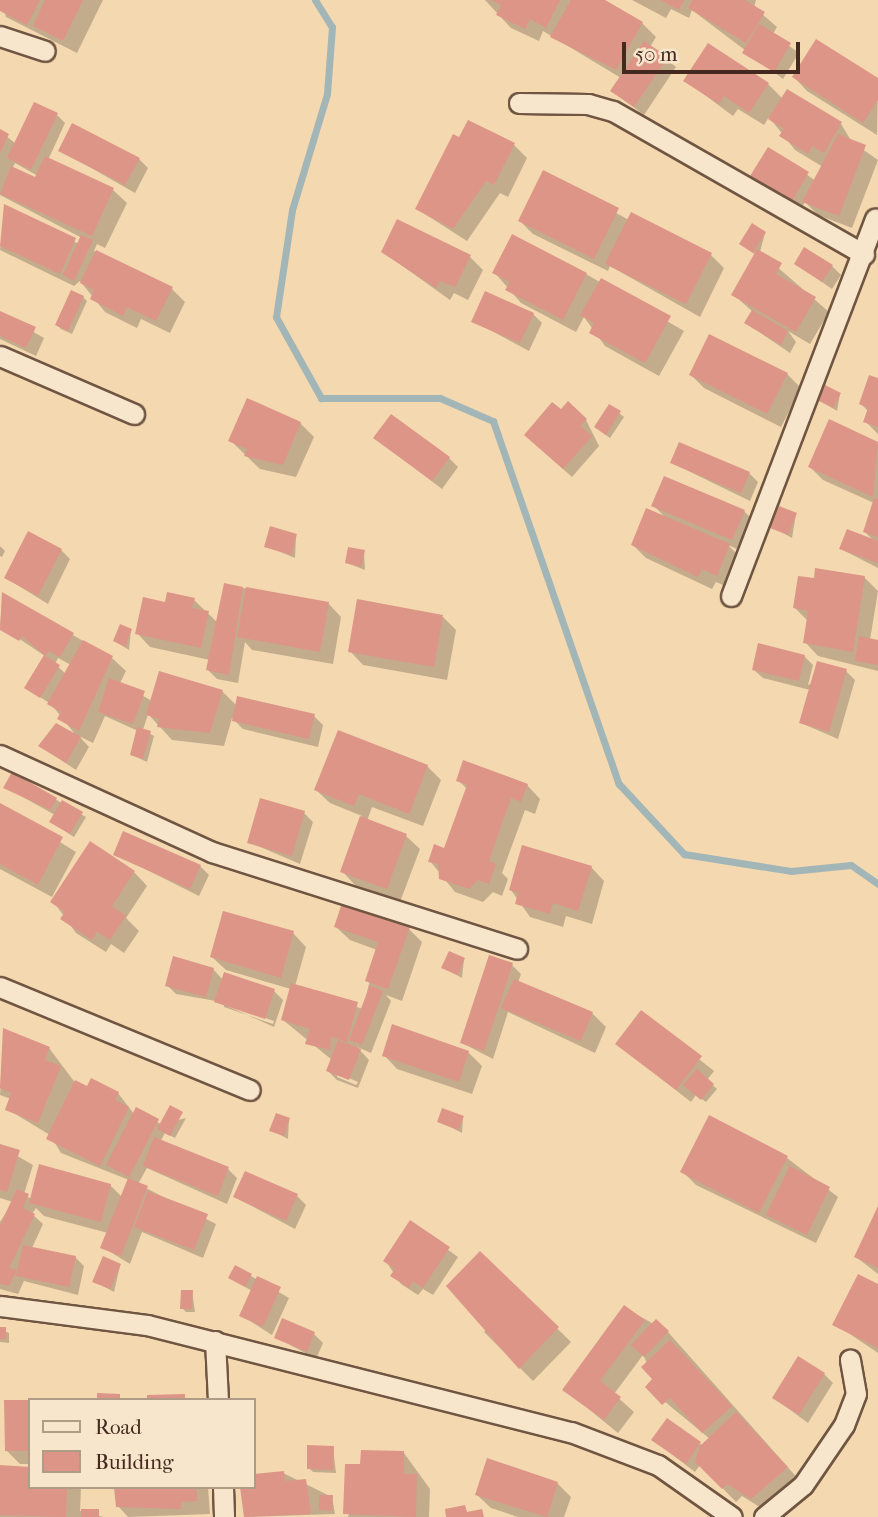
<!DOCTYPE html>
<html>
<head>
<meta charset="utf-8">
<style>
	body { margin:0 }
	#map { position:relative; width:878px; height:1517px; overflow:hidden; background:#f4d8b0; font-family:"IM FELL French Canon",serif }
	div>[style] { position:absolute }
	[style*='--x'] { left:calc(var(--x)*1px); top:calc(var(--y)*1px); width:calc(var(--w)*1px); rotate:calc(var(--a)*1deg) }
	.shadow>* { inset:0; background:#0003 }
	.stream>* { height:7px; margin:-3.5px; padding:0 3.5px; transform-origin:3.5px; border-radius:3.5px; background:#a2b6b8 }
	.building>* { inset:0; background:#dd9587 }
	.roads { filter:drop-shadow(2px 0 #705642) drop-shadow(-2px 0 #705642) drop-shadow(0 2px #705642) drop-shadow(0 -2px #705642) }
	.street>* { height:19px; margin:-9.5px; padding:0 9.5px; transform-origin:9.5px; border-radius:9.5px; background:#f8e6cc }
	span { translate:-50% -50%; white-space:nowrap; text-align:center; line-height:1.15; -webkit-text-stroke:6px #f8e6cc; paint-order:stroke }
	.legend { position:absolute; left:28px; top:1398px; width:228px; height:91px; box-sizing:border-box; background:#f8e6cc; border:2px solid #b09b86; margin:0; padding:9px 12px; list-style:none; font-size:21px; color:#442a1e }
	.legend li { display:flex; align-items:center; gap:14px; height:35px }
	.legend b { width:35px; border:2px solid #b09b86 }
	.scale { position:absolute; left:622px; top:42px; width:178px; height:32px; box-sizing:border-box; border:4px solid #442a1e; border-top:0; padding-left:9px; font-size:21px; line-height:24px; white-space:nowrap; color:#442a1e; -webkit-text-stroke:5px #f8e6cc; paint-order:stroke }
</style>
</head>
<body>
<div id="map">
	<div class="shadow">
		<div style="clip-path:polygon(1px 0,103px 0,77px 53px,6px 17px)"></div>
		<div style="clip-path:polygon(485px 0,602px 0,642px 23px,656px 37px,650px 47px,676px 67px,644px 115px,612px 91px,621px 78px,543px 31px,539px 41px,511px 28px)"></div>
		<div style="clip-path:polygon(632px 0,756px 0,754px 7px,777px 27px,773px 34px,799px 53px,783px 79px,692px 10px,689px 18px,671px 9px,666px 18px)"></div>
		<div style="clip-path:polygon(794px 77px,878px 80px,877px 135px,807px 91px)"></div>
		<div style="clip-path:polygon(686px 81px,768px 84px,783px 99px,787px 91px,841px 124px,852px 142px,878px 160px,852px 228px,818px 215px,805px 202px,801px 209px,753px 176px,769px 149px,816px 181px,823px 167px,795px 150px,769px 117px,764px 125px,738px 109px,733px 116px)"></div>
		<div style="clip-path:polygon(evenodd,57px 115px,65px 123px,48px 160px,113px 190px,127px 203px,105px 248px,97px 244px,94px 251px,171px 288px,185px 302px,170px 333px,141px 319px,137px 328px,105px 312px,80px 281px,74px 286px,0 250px,5px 207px,79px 244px,82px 238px,0 195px,0 131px,16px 144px,57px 115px,15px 163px,38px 176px,36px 180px,12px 169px,15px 163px)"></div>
		<div style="clip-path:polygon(514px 145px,527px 158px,508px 197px,500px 193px,467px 241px,417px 209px)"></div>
		<div style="clip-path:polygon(60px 150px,139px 159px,148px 168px,135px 193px)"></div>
		<div style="clip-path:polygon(543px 173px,629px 220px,711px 255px,724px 268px,700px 317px,610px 266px,608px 271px,533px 234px,520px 221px)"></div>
		<div style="clip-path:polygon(765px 233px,760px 252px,829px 312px,810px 344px,788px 331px,796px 342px,790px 353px,746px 323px,753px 312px,733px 294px,756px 255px,741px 244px)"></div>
		<div style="clip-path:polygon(383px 252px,469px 256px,483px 270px,468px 300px,454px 293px,450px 300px)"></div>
		<div style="clip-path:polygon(796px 264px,832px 266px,841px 275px,832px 289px)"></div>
		<div style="clip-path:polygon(494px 272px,586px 274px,684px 331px,659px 376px,605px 346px,584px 317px,576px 332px,521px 303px)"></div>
		<div style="clip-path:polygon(83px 297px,87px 301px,72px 334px,61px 329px,57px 325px)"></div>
		<div style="clip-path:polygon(0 313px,44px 338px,36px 356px,0 339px)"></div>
		<div style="clip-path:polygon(533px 314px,542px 323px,529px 351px,473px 321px)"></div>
		<div style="clip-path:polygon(787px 374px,801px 388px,781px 427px,704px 388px,691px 375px)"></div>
		<div style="clip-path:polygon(878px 380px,878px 434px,865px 421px,868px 411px,861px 404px)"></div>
		<div style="clip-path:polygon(840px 394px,837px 411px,819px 400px)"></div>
		<div style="clip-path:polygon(610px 406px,624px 417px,610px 438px,600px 431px)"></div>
		<div style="clip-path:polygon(561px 412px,586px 420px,599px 446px,572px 477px,535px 444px)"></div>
		<div style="clip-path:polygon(830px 422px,878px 444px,878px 568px,841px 549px,874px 541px,865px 532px,874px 503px,823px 480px,810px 467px)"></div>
		<div style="clip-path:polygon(300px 423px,314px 437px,296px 477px,260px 469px,230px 440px)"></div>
		<div style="clip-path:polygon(375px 438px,449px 458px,458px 467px,442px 489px)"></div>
		<div style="clip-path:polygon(672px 463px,749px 473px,758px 482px,750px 501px)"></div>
		<div style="clip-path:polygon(653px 505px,744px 511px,758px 525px,746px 553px,728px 545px,743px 560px,730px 588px,716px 582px,712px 589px,646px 558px,633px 545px,667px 519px)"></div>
		<div style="clip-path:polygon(796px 514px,792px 538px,772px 527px)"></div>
		<div style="clip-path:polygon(296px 536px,295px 558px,266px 546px)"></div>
		<div style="clip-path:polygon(0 546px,5px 551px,2px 557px,0 556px)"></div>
		<div style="clip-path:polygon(61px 550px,70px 559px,48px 604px,6px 578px)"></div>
		<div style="clip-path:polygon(364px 552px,365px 570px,347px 563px)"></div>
		<div style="clip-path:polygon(865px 578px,878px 591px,870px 640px,878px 642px,878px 671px,818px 656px,805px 642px,808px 621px,795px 608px,815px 580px)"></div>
		<div style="clip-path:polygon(243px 588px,328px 603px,341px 617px,333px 664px,252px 650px,245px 642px,238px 683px,217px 679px,208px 670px,210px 660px,150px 647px,137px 633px,166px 604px,194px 600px,218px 623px)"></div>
		<div style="clip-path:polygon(evenodd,3px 594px,112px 658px,126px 671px,120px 683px,152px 701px,222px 691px,237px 706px,314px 716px,323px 725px,318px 747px,243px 729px,232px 718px,224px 746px,172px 740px,148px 714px,143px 730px,154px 736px,147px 762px,132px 755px,138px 731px,105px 716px,93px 743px,79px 736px,89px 747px,76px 770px,40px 746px,74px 733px,51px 704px,26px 688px,45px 656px,0 626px,3px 594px,58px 658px,71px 665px,66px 674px,55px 664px,58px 658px)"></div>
		<div style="clip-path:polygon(443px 617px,456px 630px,447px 680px,363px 665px,350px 651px)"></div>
		<div style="clip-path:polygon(131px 630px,129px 650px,115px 641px)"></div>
		<div style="clip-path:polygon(804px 656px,813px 665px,808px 685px,846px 671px,855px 680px,838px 739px,801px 723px,810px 690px,763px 678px,754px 670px)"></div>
		<div style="clip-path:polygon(427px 766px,441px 780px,423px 826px,372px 807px,367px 821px,406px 836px,420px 849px,400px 902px,355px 885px,342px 871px,362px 816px,330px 803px,316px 790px)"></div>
		<div style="clip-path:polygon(13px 775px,86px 817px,74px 837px,51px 822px,55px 815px,5px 787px)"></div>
		<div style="clip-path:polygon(458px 780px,527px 785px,540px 799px,535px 814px,525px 810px,502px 873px,508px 879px,502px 896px,493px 892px,483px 902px,455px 892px,430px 861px,445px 850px,467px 789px)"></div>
		<div style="clip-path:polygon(0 805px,76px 852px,52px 897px,0 869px)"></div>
		<div style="clip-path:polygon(304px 813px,313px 822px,300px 864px,249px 842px)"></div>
		<div style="clip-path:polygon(115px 854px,200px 866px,209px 875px,199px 896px)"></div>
		<div style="clip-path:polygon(591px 867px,604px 881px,592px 924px,566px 916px,563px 927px,530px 917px,511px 890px)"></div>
		<div style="clip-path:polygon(134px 872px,147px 886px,126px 918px,139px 931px,124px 953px,111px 944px,106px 952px,76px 933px,53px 901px)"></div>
		<div style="clip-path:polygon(evenodd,336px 927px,409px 929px,422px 942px,402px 1001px,386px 995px,391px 1001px,371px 1053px,357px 1047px,369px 1060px,358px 1088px,337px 1080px,328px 1071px,332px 1060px,283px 1020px,291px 989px,226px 970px,212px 957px,293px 933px,306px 947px,295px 986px,363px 1009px,377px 950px,350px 940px,336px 927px,337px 1073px,358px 1082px,356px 1085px,337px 1077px,337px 1073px)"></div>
		<div style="clip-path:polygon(464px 959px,462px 978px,443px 968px)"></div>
		<div style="clip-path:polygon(512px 965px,521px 974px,518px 983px,592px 1013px,606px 1027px,595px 1053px,508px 1012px,493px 1059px,462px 1043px)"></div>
		<div style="clip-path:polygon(evenodd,213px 969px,223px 980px,274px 991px,283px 1000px,274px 1027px,216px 1001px,176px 994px,167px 985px,213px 969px,224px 1004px,274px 1021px,273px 1024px,224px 1007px,224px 1004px)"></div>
		<div style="clip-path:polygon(641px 1013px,714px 1071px,707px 1080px,717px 1089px,706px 1102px,696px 1095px,691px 1102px,617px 1044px)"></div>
		<div style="clip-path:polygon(4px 1030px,49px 1048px,76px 1084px,118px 1093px,134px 1114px,162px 1124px,186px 1118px,175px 1138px,165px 1133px,160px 1142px,228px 1169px,237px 1178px,227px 1204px,147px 1168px,138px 1184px,216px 1224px,203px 1258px,142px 1232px,130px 1264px,102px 1247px,108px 1233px,44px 1216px,36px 1208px,32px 1214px,43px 1224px,32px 1248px,75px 1257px,84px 1266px,78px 1295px,24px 1281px,18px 1294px,0 1289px,0 1222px,13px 1202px,0 1198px,0 1146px,33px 1165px,24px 1194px,31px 1199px,110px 1185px,122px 1197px,129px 1180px,61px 1153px,50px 1135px,7px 1109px,11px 1099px,0 1095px)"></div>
		<div style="clip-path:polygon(468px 1052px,482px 1066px,472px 1094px,397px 1069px,384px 1055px)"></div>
		<div style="clip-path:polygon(463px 1118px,462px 1133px,439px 1121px)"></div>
		<div style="clip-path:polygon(289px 1119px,288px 1139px,271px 1130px)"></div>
		<div style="clip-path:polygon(787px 1158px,838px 1197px,816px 1243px,696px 1185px,682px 1171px)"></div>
		<div style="clip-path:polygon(297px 1196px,306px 1205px,295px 1229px,235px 1197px)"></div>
		<div style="clip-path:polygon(878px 1210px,878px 1274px,856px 1257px)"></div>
		<div style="clip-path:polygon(411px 1223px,458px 1257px,433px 1295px,423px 1289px,418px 1295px,401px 1284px,385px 1260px)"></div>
		<div style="clip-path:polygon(480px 1253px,571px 1342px,533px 1381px,484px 1332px,490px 1326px)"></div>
		<div style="clip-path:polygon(120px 1266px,114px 1292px,94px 1281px)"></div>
		<div style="clip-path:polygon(251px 1276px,289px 1298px,272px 1335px,241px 1315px,252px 1291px,230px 1278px)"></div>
		<div style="clip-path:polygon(878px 1286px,878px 1353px,835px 1324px)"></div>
		<div style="clip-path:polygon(192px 1292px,195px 1312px,186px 1312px,182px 1308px)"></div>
		<div style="clip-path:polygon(625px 1308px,668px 1332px,800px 1481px,766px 1511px,742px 1496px,736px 1502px,700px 1465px,695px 1472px,653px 1440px,667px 1420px,703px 1446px,710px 1439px,647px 1387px,655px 1379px,643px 1355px,614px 1394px,634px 1412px,618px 1433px,564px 1389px)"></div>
		<div style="clip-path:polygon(0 1329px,9px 1333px,9px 1343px,0 1342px)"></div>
		<div style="clip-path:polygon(314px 1334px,323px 1343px,316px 1359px,276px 1337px)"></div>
		<div style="clip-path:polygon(824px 1374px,833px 1383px,808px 1423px,774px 1398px)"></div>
		<div style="clip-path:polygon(30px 1402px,30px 1464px,20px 1464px,6px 1450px)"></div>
		<div style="clip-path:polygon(333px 1448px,336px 1473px,313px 1472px,309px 1468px)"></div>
		<div style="clip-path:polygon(404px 1453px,430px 1489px,429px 1517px,348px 1517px,362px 1466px)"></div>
		<div style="clip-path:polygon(0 1467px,30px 1487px,81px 1487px,80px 1511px,104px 1517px,0 1517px)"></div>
		<div style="clip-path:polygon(283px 1473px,332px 1497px,335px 1514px,245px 1517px,242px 1487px,254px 1487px,254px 1476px)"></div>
		<div style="clip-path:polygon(557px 1483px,571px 1497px,564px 1517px,518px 1517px,491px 1508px,477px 1495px)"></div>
		<div style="clip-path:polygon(116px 1487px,208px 1487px,210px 1514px,128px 1517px,118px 1506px)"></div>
	</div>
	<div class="stream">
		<div style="--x:315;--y:0;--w:32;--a:58"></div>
		<div style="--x:332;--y:27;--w:67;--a:94.3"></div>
		<div style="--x:327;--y:94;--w:121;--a:106.8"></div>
		<div style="--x:292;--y:210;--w:108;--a:98.5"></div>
		<div style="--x:276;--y:317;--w:93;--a:60.9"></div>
		<div style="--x:321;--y:398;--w:119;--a:0"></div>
		<div style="--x:440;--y:398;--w:58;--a:23.5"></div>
		<div style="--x:493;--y:421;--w:384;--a:70.9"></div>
		<div style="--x:619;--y:784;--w:96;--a:47.1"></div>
		<div style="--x:684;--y:854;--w:108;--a:9"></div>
		<div style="--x:791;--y:871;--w:60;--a:-5.7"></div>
		<div style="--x:851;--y:865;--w:33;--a:35"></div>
	</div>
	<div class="building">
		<div style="clip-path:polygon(0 0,40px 0,27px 25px,0 11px)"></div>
		<div style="clip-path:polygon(45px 0,83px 0,63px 41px,33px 26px)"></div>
		<div style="clip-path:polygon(491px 0,560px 0,546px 28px,530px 19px,525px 29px,496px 15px,501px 5px)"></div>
		<div style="clip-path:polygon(571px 0,605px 0,643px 22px,616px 70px,550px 37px)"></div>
		<div style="clip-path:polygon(660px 0,684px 0,679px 10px)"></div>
		<div style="clip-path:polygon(693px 0,745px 0,765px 12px,746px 43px,688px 8px)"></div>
		<div style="clip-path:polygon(759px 24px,791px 43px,774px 72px,742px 53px)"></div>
		<div style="clip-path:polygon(816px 39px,878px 78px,878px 100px,863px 123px,792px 77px)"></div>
		<div style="clip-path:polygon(644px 41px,668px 57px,634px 107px,610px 91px)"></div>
		<div style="clip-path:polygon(708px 43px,769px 83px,749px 113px,724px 96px,719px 104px,683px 81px)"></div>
		<div style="clip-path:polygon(787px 89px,842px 122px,824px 153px,812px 146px,808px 154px,779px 136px,784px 129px,768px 119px)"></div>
		<div style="clip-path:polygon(34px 102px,58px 113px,31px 170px,7px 158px)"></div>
		<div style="clip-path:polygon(468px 120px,515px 143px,494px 185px,486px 181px,453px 229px,415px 209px,453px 134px,459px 137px)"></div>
		<div style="clip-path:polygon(72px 123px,140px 158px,125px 185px,58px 151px)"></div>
		<div style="clip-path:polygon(0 129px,9px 134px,0 153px)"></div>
		<div style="clip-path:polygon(838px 134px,866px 145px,839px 216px,802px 202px)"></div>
		<div style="clip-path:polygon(768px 147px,809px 172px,792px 201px,750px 176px)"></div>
		<div style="clip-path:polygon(45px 156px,114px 188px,92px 236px,0 194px,11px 166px,35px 177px)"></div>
		<div style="clip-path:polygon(543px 170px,619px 208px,594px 259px,518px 221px)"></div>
		<div style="clip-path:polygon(4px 204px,76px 238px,60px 274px,0 246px)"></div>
		<div style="clip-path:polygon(631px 212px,712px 253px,686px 304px,605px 264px)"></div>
		<div style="clip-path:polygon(397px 219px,471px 255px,455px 287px,440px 281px,436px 288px,381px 252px)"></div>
		<div style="clip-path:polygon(752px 223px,766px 232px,753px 253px,739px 244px)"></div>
		<div style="clip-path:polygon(512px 234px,587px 273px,563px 320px,505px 290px,510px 282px,492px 273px)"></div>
		<div style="clip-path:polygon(81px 235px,93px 240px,74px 281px,63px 275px)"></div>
		<div style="clip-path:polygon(804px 247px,833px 265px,822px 282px,794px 264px)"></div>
		<div style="clip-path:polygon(757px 249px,782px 263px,776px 274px,816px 297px,796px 332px,731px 295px)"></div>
		<div style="clip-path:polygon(96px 250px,173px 287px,156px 321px,127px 307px,123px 316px,90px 299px,94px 290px,80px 283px)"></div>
		<div style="clip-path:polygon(601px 278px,671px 316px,645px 363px,589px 333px,594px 323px,580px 315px)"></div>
		<div style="clip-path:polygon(71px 290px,84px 296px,68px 331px,55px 325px)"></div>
		<div style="clip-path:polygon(485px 291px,534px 313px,520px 343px,471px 322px)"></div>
		<div style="clip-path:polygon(752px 310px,788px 331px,781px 345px,744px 323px)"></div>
		<div style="clip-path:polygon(0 311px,36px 327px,26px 348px,0 336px)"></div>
		<div style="clip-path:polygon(709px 334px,788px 373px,767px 414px,689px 375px)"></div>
		<div style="clip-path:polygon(869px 375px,878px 378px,878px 427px,863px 422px,868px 408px,859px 404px)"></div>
		<div style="clip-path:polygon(825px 385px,841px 393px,833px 408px,817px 400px)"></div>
		<div style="clip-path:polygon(247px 398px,301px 422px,283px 465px,244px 456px,247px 449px,228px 441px)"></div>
		<div style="clip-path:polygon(568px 401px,587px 419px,580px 426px,592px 436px,563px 469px,524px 435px,552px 402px,561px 409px)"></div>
		<div style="clip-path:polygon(609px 404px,621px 411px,606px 435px,594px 427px)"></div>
		<div style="clip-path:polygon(391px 414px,450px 457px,432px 481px,373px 438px)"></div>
		<div style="clip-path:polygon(829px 419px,878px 442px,873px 497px,808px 467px)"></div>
		<div style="clip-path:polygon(679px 442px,750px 472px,741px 493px,670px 463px)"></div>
		<div style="clip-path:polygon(664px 476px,745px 510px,732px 540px,651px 506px)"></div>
		<div style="clip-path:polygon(874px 498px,878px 499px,878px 537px,863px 532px)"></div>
		<div style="clip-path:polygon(779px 506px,797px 513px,788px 535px,770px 528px)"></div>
		<div style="clip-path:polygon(646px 508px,730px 544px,717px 576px,702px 569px,698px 577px,631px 545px)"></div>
		<div style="clip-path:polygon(270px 526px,297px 534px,291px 555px,264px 547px)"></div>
		<div style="clip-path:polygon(847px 529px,878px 541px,878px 563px,839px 549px)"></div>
		<div style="clip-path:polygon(28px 531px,62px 549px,38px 596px,4px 578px)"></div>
		<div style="clip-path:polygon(348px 547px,365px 550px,361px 567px,345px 563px)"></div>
		<div style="clip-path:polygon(815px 568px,865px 576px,853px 652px,803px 643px,808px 611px,793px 608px,798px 576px,814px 578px)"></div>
		<div style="clip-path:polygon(224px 583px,243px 587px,229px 675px,206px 670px)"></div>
		<div style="clip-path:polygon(246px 587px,329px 602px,320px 652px,237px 637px)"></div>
		<div style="clip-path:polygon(2px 592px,74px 633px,60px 657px,49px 651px,45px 656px,60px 665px,40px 698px,24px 688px,44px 655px,22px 636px,19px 641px,0 630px)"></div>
		<div style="clip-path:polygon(167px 592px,195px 598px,192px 608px,209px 611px,201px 648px,135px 634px,143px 597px,165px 602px)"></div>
		<div style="clip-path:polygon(357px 599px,443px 615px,434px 667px,348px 652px)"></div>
		<div style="clip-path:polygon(120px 624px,132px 629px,125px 647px,113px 641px)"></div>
		<div style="clip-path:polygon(859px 636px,878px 640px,878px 665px,855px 661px)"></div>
		<div style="clip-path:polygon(83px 640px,113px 656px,79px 731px,57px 719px,61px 712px,47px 704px)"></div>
		<div style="clip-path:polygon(758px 643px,805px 655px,799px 681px,752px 670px)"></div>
		<div style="clip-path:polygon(817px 661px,847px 669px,829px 732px,799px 723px)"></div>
		<div style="clip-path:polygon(159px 671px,223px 690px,210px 733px,157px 727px,159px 719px,146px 715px)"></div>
		<div style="clip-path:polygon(109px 678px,145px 691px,133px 724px,98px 712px)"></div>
		<div style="clip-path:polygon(237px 696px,315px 714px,309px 739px,232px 721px)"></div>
		<div style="clip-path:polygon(56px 723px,81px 737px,66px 763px,38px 746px)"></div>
		<div style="clip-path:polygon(137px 727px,151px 731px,143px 759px,130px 755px)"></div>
		<div style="clip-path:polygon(338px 730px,428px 765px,409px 814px,359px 794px,354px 806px,314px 790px)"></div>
		<div style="clip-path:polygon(463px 760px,528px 784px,521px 802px,511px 798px,489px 861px,496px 864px,489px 884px,478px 880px,469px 889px,439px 879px,438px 864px,428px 862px,434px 844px,444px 848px,467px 785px,456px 781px)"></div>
		<div style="clip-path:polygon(12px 772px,57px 798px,51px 810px,3px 788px)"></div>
		<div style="clip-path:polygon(260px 798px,305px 811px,292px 856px,247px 843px)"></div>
		<div style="clip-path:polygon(62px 800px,83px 812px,70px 834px,49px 822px)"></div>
		<div style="clip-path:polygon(0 803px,63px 837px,38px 885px,0 864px)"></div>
		<div style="clip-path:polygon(360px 816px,407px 834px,387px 889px,340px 872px)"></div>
		<div style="clip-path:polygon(123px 831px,201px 865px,190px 889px,113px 855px)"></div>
		<div style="clip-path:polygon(90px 841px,135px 871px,112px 906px,126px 916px,110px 940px,97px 932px,92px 940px,60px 919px,65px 912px,50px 902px)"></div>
		<div style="clip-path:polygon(522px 845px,592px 866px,578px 911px,553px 903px,550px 914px,515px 904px,518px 893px,509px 890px)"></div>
		<div style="clip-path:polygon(342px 903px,410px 927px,388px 989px,365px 981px,378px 942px,334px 927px)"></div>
		<div style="clip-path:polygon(223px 911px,294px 931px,281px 978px,210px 957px)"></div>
		<div style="clip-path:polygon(449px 951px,465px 958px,458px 975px,441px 968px)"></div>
		<div style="clip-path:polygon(489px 955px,513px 963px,484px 1051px,460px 1043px)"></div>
		<div style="clip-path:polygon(173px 956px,214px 968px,206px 997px,165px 986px)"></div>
		<div style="clip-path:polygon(224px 972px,275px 989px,265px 1019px,214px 1002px)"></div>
		<div style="clip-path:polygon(514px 979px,593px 1012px,581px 1041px,501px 1008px)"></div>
		<div style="clip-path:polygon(291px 983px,358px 1002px,347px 1042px,331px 1037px,330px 1050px,305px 1044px,310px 1029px,281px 1020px)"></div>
		<div style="clip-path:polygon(370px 985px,383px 991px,362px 1045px,349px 1040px)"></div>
		<div style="clip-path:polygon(641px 1010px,702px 1056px,676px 1090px,615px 1044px)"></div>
		<div style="clip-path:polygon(392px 1024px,469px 1051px,459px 1082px,382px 1056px)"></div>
		<div style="clip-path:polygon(3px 1028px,50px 1047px,45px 1060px,61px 1066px,38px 1123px,5px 1110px,11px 1093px,0 1088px)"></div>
		<div style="clip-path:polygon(338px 1040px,361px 1049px,349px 1080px,326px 1071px)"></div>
		<div style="clip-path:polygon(697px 1069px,714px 1084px,701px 1100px,683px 1085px)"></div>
		<div style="clip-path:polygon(91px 1078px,119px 1092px,115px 1100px,129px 1107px,100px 1166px,46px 1139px,75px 1080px,87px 1086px)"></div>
		<div style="clip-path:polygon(170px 1105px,183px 1112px,170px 1136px,157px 1129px)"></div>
		<div style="clip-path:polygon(136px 1107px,159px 1119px,129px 1177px,106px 1165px)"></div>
		<div style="clip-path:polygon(442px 1108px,464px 1116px,458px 1130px,437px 1122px)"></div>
		<div style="clip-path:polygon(276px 1113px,290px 1118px,284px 1136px,269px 1131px)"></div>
		<div style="clip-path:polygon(709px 1115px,788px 1156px,759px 1213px,680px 1172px)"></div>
		<div style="clip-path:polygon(154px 1137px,229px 1167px,218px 1196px,143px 1166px)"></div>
		<div style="clip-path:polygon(0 1144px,20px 1150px,7px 1192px,0 1190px)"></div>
		<div style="clip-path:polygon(39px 1164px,111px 1184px,101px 1222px,29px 1203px)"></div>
		<div style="clip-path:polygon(790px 1166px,830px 1187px,807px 1235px,766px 1215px)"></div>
		<div style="clip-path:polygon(245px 1171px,298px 1194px,286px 1221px,233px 1197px)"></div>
		<div style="clip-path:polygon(128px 1178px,148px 1186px,121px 1256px,100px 1248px)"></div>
		<div style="clip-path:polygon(17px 1189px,29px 1194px,23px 1208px,35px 1214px,9px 1268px,17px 1270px,9px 1286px,0 1284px,0 1225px)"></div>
		<div style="clip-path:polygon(148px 1191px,208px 1214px,194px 1250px,134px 1227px)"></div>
		<div style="clip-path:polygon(878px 1206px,878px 1268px,854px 1257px)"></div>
		<div style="clip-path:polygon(410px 1220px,450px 1247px,423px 1288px,413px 1281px,409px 1288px,390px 1276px,395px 1269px,383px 1261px)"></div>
		<div style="clip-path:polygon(23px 1245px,76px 1256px,69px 1287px,16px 1276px)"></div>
		<div style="clip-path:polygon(480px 1251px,559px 1327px,519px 1369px,446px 1286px)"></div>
		<div style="clip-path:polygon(103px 1256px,121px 1264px,110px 1289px,92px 1282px)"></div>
		<div style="clip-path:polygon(235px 1265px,252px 1274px,245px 1287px,228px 1278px)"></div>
		<div style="clip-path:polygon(858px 1274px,878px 1284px,878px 1348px,832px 1325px)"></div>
		<div style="clip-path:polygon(257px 1276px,281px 1287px,263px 1327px,239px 1316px)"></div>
		<div style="clip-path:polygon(181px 1290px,193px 1290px,192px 1309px,180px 1309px)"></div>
		<div style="clip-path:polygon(624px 1305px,645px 1320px,600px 1381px,621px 1397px,604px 1420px,562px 1390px)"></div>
		<div style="clip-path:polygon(282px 1318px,315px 1332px,307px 1352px,274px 1338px)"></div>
		<div style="clip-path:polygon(656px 1319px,669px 1331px,644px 1357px,631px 1345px)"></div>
		<div style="clip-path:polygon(0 1327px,6px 1327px,6px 1339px,0 1339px)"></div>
		<div style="clip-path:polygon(670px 1340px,732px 1406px,702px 1433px,670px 1398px,662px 1405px,645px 1387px,652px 1379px,641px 1367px)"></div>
		<div style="clip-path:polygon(798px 1356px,825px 1373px,799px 1415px,772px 1398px)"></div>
		<div style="clip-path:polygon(97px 1393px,120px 1394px,120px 1400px,97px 1400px)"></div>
		<div style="clip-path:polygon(185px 1394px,185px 1400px,147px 1400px,147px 1395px)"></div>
		<div style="clip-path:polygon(4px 1400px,30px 1400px,30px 1451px,5px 1451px)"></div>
		<div style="clip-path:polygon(736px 1412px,788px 1467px,751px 1499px,727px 1484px,722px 1489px,695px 1462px,700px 1446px)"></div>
		<div style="clip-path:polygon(667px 1418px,701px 1442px,686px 1464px,651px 1440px)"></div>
		<div style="clip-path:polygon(307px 1445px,334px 1446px,333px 1470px,307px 1469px)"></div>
		<div style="clip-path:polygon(361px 1450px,404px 1451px,404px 1474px,417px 1474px,416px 1517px,343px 1514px,345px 1464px,360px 1464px)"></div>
		<div style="clip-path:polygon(487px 1458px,558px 1482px,547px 1517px,475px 1495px)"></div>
		<div style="clip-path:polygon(0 1465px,30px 1467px,30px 1487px,67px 1487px,66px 1517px,0 1515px)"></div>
		<div style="clip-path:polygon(284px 1471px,285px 1481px,306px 1479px,311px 1514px,244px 1517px,240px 1487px,254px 1487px,254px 1474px)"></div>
		<div style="clip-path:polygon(114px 1487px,196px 1487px,198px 1501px,181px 1502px,181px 1509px,116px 1507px)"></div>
		<div style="clip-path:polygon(319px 1495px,333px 1495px,332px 1511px,319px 1510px)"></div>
		<div style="clip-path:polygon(465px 1505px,467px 1512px,482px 1509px,484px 1517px,446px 1517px,445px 1509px)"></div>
		<div style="clip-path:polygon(81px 1509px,99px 1509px,99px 1517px,81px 1517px)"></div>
	</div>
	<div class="roads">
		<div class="street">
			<div style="--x:0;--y:36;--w:47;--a:18.4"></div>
			<div style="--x:519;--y:103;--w:69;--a:0.8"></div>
			<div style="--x:588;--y:104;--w:26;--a:16"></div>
			<div style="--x:613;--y:111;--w:289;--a:29.7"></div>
			<div style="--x:0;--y:356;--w:146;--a:23.4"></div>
			<div style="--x:731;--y:596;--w:404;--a:-69.1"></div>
			<div style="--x:0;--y:755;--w:233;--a:24.6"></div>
			<div style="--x:212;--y:852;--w:320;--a:17.6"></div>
			<div style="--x:0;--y:987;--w:270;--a:22.4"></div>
			<div style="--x:0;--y:1306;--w:148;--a:7.4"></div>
			<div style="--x:147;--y:1325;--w:437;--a:14.2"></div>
			<div style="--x:571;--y:1432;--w:93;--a:20.8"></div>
			<div style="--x:658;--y:1465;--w:90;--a:35.1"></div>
			<div style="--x:215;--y:1341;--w:59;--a:87.1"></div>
			<div style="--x:223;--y:1487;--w:30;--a:88"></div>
			<div style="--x:764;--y:1517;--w:50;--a:-39.4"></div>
			<div style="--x:803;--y:1485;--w:73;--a:-55.7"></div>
			<div style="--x:844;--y:1425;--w:33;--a:-69"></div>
			<div style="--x:856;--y:1394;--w:35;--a:-100"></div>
		</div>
	</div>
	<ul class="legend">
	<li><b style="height:9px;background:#f8e6cc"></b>Road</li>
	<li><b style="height:19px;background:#dd9587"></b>Building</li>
	</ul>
	<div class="scale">50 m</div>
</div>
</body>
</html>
